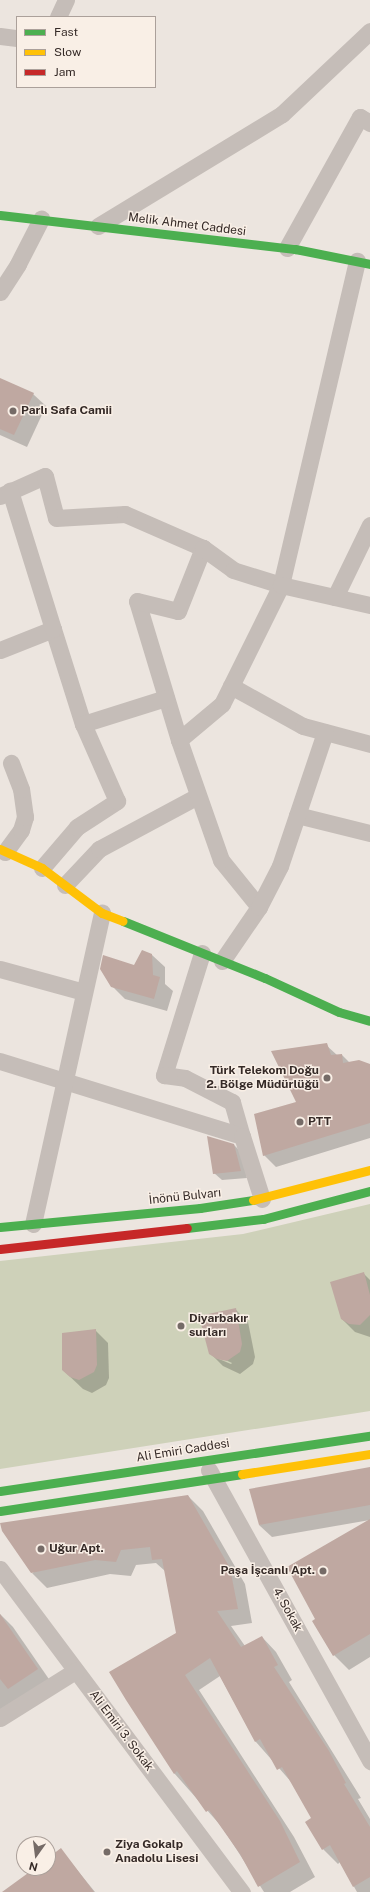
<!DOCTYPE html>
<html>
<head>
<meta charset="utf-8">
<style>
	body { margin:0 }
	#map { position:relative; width:370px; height:1892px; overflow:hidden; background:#ece5df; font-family:"Public Sans",sans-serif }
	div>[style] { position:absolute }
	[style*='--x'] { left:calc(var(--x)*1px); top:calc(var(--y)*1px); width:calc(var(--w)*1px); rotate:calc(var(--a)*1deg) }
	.green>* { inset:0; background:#ced1b9 }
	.shadow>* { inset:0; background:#0003 }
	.building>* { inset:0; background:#bfa8a1 }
	.street>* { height:17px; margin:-8.5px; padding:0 8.5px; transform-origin:8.5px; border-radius:8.5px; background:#c5bdb8 }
	.fast>* { height:9px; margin:-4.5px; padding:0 4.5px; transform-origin:4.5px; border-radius:4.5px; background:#4caf50 }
	.slow>* { height:9px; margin:-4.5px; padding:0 4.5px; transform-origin:4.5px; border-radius:4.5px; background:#ffc107 }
	.jam>* { height:9px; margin:-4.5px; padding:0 4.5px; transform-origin:4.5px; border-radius:4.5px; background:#c62828 }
	.dots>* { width:11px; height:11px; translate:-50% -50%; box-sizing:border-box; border:2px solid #f9efe6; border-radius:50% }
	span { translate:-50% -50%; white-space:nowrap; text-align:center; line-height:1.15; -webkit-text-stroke:3px #f9efe6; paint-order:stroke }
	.street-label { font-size:12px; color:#352a27 }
	.poi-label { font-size:12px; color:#352a27; font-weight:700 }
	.left { translate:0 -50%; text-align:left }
	.right { translate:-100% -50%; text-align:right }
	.legend { position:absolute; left:16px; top:16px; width:140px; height:72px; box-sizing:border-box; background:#f9efe6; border:1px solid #aba09a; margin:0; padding:5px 7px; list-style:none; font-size:12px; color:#352a27 }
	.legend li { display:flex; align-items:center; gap:8px; height:20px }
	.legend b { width:20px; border:1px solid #aba09a }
	.north { position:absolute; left:16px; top:1836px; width:40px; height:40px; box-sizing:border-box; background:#f9efe6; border:1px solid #aba09a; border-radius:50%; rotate:194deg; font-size:11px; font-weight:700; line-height:16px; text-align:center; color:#352a27 }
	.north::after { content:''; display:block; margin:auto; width:14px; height:18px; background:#756b67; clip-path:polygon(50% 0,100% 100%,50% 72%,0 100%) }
</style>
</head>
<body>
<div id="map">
	<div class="green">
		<div style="clip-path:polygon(370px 1204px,370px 1411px,0 1469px,0 1261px,243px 1234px)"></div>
	</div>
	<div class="shadow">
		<div style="clip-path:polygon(0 379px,33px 394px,46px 406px,27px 447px,0 435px)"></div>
		<div style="clip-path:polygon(152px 955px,165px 967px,165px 984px,173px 991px,167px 1011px,125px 999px,112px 986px)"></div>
		<div style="clip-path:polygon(326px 1045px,337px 1055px,342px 1055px,350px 1063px,370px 1065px,370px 1138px,276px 1167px,264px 1155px,297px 1103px)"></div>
		<div style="clip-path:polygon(234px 1145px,241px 1152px,247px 1178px,222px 1180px,214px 1173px)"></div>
		<div style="clip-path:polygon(364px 1274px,370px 1280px,370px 1337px,355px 1332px,342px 1319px)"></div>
		<div style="clip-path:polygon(evenodd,236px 1310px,248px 1322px,255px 1357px,253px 1364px,240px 1374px,223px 1366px,210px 1353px,236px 1310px,219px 1357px,232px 1363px,231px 1364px,219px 1359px,219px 1357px)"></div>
		<div style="clip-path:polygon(95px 1330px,108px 1343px,109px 1378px,106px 1385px,92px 1393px,83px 1389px,63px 1370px)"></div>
		<div style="clip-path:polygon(370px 1468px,370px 1520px,272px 1537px,259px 1525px)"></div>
		<div style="clip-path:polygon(188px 1496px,203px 1511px,245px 1584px,252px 1623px,231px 1626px,245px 1646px,262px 1637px,276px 1652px,292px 1680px,289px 1682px,361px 1798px,358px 1799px,370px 1819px,370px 1892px,357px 1892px,340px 1862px,338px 1864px,323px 1849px,313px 1819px,293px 1784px,256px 1742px,220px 1676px,199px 1690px,294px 1837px,315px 1877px,290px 1892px,264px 1892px,222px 1827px,174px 1773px,177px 1634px,165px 1571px,156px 1563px,136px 1565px,131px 1576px,110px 1574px,47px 1588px,32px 1573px)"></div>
		<div style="clip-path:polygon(370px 1520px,370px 1657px,349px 1670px,334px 1655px,317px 1620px)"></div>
		<div style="clip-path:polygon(0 1614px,13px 1627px,53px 1685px,0 1722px)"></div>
		<div style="clip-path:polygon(61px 1850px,95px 1892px,4px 1892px,36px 1868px,48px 1868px,48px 1859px)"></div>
	</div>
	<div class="building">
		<div style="clip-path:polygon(0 378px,34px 393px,14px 435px,0 429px)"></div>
		<div style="clip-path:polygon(142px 950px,152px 954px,153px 975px,160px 977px,154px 999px,111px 987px,100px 969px,103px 955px,134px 965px)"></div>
		<div style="clip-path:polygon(327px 1043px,331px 1055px,342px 1054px,343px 1063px,359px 1060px,370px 1064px,370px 1123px,263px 1156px,254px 1114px,296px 1102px,271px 1051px)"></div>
		<div style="clip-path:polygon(207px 1136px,234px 1144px,241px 1171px,213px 1174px)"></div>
		<div style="clip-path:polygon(364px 1272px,370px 1295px,370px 1315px,360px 1325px,349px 1324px,341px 1319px,330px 1282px)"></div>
		<div style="clip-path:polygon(236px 1308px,242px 1344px,240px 1352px,227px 1361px,217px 1359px,209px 1354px,199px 1316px)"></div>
		<div style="clip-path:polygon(96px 1329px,97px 1365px,94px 1372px,79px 1380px,70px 1377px,62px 1370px,62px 1333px)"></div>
		<div style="clip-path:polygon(370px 1467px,370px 1505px,259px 1525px,249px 1489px)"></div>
		<div style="clip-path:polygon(188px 1495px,230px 1568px,238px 1609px,217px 1611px,241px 1647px,262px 1636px,278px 1665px,274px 1667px,329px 1751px,346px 1783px,344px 1784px,370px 1827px,370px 1877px,353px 1887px,330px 1845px,322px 1850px,305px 1822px,311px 1818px,282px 1767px,277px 1770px,260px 1739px,255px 1742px,210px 1658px,185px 1675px,280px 1821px,300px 1862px,258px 1887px,240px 1854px,209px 1810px,206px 1812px,177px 1771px,174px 1774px,126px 1700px,109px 1672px,176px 1633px,162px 1559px,152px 1560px,150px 1547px,121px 1550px,116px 1562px,95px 1560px,31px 1573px,2px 1531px,0 1523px)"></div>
		<div style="clip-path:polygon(370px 1519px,370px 1634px,333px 1656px,312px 1621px,315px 1619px,287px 1567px)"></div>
		<div style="clip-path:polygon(0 1614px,38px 1669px,8px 1689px,0 1679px)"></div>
		<div style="clip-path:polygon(61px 1848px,94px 1892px,2px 1892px,35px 1868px,48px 1868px,48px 1858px)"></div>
	</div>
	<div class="street">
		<div style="--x:58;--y:17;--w:19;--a:-65"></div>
		<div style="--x:0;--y:36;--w:17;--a:7"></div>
		<div style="--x:98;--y:226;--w:215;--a:-31.3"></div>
		<div style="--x:282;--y:114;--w:121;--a:-43.3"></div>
		<div style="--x:287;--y:248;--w:150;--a:-60.9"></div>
		<div style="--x:360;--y:117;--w:12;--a:31"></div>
		<div style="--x:0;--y:292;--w:33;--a:-57"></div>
		<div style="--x:18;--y:264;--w:51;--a:-62.9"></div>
		<div style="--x:0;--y:496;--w:49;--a:-24"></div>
		<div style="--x:45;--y:476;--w:43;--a:75.3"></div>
		<div style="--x:56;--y:518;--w:69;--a:-3.3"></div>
		<div style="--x:125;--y:514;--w:85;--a:23.6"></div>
		<div style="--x:335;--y:597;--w:80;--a:-64.1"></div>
		<div style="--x:53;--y:629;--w:100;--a:72.5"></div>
		<div style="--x:0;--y:650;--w:57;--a:-21.6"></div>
		<div style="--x:53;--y:629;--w:145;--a:-107.3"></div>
		<div style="--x:231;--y:686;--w:82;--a:29.1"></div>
		<div style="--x:303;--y:726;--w:69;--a:15"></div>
		<div style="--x:179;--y:740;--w:145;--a:-106.8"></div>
		<div style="--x:137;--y:601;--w:42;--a:13.7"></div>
		<div style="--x:178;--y:611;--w:68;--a:-68.4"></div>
		<div style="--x:203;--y:548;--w:37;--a:36"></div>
		<div style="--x:233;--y:570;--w:50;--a:17.4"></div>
		<div style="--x:281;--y:585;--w:333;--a:-76.8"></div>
		<div style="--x:297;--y:815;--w:75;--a:13.9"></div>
		<div style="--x:5;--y:852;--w:27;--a:-54"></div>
		<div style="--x:21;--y:830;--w:14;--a:-73"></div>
		<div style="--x:25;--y:817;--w:28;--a:-98"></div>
		<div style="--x:21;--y:789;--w:28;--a:-111"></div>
		<div style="--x:42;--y:868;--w:54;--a:-49.5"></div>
		<div style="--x:77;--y:827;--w:48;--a:-33"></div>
		<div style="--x:117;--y:801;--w:84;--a:-113.8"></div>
		<div style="--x:83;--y:724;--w:87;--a:-17.4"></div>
		<div style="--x:65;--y:885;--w:50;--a:-46.6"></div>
		<div style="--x:99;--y:849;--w:112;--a:-28.2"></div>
		<div style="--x:259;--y:907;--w:60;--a:-129"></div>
		<div style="--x:221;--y:860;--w:127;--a:-109.3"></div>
		<div style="--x:179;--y:740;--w:56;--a:-39.9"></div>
		<div style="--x:222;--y:704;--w:133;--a:-63.6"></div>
		<div style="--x:281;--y:585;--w:91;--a:12.7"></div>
		<div style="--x:202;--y:953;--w:128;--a:107.3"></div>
		<div style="--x:164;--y:1075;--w:21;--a:8"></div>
		<div style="--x:185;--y:1078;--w:53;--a:27.1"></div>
		<div style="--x:232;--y:1102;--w:35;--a:74"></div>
		<div style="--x:222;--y:961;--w:65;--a:-55.6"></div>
		<div style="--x:259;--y:907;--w:46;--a:-62.9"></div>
		<div style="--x:280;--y:866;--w:141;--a:-71.4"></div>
		<div style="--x:0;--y:969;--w:87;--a:15.3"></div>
		<div style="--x:0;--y:1061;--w:253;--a:17.2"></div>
		<div style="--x:242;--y:1136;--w:66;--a:72.4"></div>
		<div style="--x:33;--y:1224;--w:319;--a:-77.5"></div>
		<div style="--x:209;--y:1470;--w:333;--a:61"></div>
		<div style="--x:0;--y:1569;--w:404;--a:53.2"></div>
		<div style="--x:0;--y:1718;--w:89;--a:-32.1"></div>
	</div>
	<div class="fast">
		<div style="--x:0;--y:215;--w:297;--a:6.6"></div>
		<div style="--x:295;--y:249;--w:76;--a:11.3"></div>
		<div style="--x:123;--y:921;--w:153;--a:21.9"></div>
		<div style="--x:265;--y:978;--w:81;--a:24.7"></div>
		<div style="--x:339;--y:1012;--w:32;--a:16"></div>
		<div style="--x:0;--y:1227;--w:201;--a:-5.4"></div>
		<div style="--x:200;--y:1208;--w:54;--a:-8.6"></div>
		<div style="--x:187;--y:1228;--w:77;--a:-6.8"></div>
		<div style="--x:263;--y:1219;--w:111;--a:-14.7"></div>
		<div style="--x:0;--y:1491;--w:374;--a:-8.5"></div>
		<div style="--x:0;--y:1511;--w:245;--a:-8.7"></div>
	</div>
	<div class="slow">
		<div style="--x:0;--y:849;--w:46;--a:24.3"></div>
		<div style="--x:42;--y:868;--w:75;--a:36.9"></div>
		<div style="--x:102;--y:913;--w:22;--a:21"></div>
		<div style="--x:253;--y:1200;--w:121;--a:-14.4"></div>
		<div style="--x:242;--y:1474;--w:130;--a:-8.9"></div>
	</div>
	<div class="jam">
		<div style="--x:0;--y:1249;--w:188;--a:-6.4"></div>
	</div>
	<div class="dots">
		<div style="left:13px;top:411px;background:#756b67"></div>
		<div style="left:327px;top:1078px;background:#756b67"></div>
		<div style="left:300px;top:1122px;background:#756b67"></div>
		<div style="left:181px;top:1326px;background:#756b67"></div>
		<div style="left:41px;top:1549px;background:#756b67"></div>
		<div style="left:323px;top:1571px;background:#756b67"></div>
		<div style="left:107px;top:1852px;background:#756b67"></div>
	</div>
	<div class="street-label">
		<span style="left:187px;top:225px;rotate:7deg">Melik Ahmet Caddesi</span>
		<span style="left:185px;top:1197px;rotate:-6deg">İnönü Bulvarı</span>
		<span style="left:183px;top:1451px;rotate:-9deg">Ali Emiri Caddesi</span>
		<span style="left:287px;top:1610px;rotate:61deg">4. Sokak</span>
		<span style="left:121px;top:1731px;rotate:53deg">Ali Emiri 3. Sokak</span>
	</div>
	<div class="poi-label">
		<span class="left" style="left:21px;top:411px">Parlı Safa Camii</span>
		<span class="right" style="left:319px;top:1078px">Türk Telekom Doğu<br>2. Bölge Müdürlüğü</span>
		<span class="left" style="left:308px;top:1122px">PTT</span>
		<span class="left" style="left:189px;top:1326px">Diyarbakır<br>surları</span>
		<span class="left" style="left:49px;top:1549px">Uğur Apt.</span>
		<span class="right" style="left:315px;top:1571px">Paşa İşcanlı Apt.</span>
		<span class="left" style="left:115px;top:1852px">Ziya Gokalp<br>Anadolu Lisesi</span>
	</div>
	<ul class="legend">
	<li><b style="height:5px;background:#4caf50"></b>Fast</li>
	<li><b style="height:5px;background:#ffc107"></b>Slow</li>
	<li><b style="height:5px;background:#c62828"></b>Jam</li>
	</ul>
	<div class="north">N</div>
</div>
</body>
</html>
